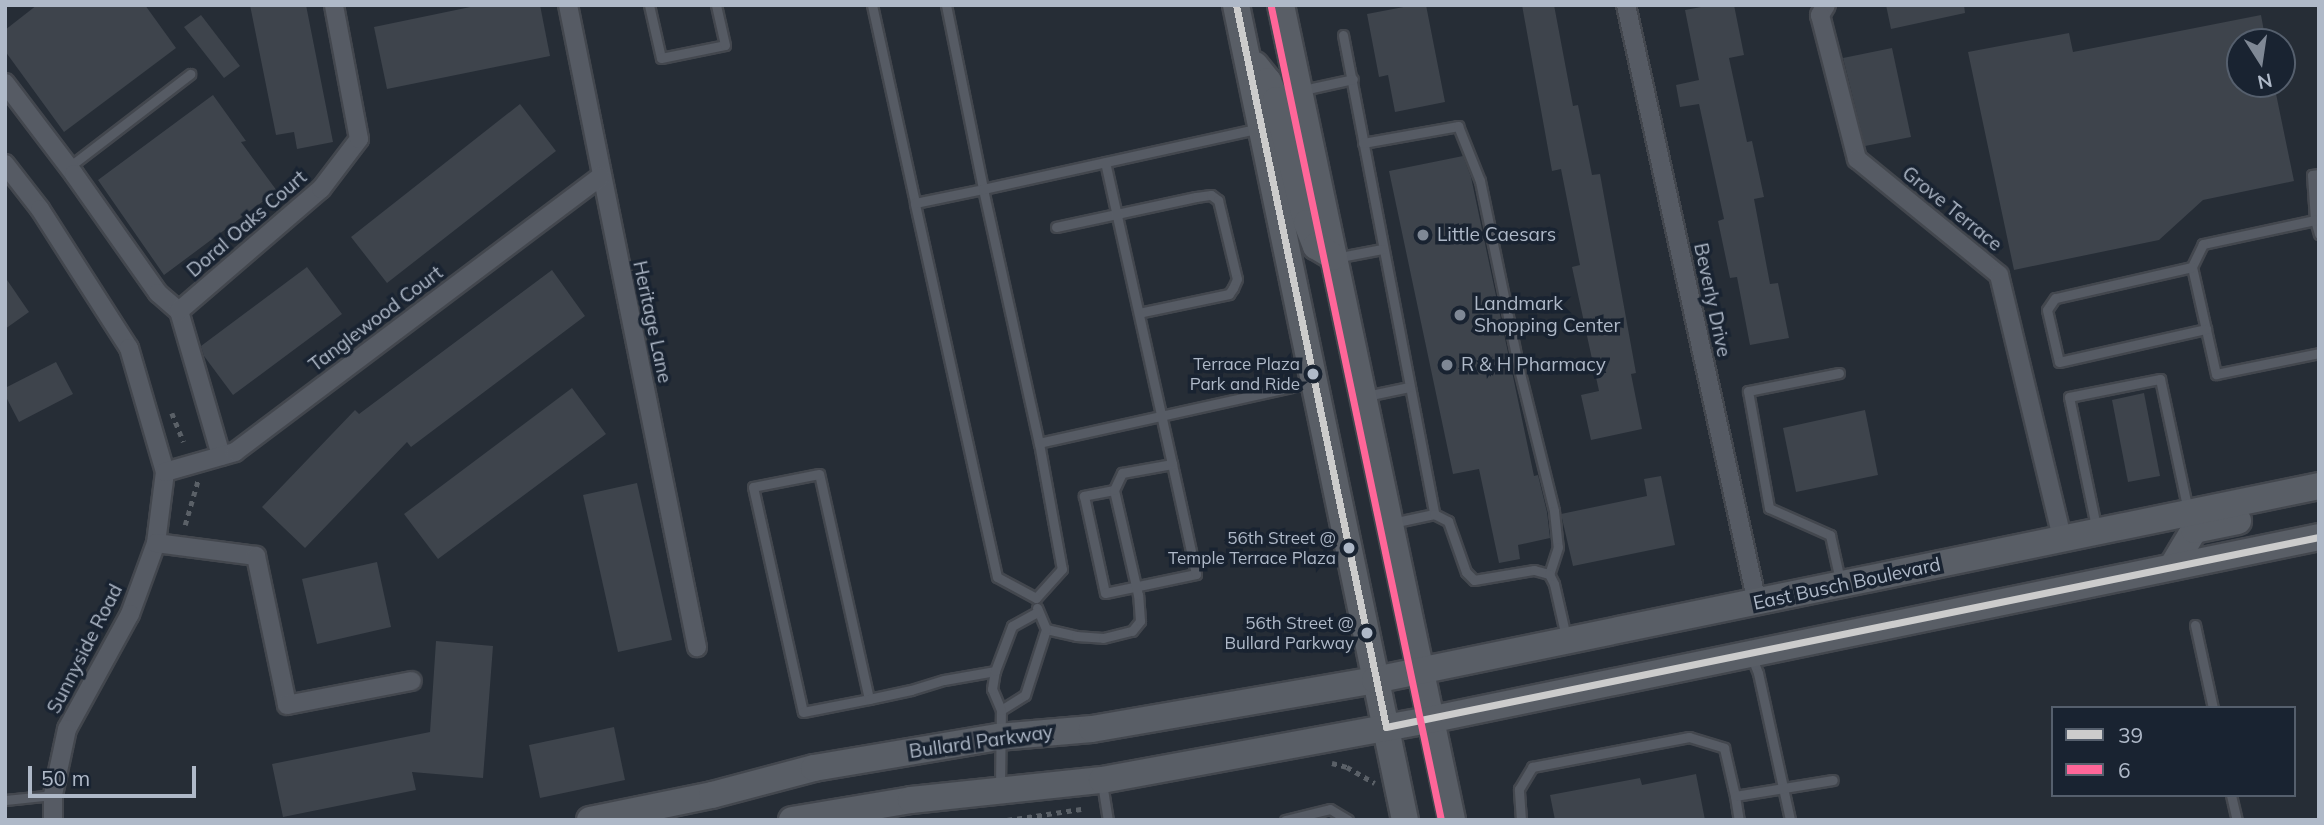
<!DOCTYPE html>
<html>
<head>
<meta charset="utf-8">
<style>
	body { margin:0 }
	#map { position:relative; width:2324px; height:825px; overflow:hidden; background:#262d36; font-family:Mulish,sans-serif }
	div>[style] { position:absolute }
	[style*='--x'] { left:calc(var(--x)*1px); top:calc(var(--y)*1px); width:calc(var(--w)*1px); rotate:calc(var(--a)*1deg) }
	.building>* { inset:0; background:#3e444c }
	.path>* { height:4.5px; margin-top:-2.25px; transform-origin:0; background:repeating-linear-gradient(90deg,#5a6067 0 5px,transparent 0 10px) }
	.roads { filter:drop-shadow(2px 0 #43474e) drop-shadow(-2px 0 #43474e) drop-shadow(0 2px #43474e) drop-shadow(0 -2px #43474e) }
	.lane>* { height:9px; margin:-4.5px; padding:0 4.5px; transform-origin:4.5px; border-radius:4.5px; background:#565b64 }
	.street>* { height:18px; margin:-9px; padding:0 9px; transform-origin:9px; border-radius:9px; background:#565b64 }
	.primary>* { height:26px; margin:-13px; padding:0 13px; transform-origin:13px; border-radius:13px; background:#595e66 }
	.bus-1>* { height:7px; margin:-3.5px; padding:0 3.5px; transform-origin:3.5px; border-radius:3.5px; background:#ccc }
	.bus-2>* { height:7px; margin:-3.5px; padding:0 3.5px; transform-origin:3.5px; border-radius:3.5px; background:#f69 }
	.dots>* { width:19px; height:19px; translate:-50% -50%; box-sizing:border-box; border:4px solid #192331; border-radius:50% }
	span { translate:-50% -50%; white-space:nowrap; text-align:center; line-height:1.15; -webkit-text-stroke:7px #192331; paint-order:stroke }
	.bus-label { font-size:17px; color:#afb9c8 }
	.right { translate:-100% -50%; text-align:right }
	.street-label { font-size:19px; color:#afb9c8 }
	.poi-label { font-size:19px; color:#afb9c8 }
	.left { translate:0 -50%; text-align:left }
	.frame { position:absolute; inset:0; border:7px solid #afb9c8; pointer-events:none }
	.legend { position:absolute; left:2051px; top:706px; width:245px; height:91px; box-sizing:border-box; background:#192331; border:2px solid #555f6d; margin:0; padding:9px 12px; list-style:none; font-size:21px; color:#afb9c8 }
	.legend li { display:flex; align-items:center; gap:14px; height:35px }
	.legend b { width:35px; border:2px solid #555f6d }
	.north { position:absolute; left:2226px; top:28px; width:70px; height:70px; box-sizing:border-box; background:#192331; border:2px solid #555f6d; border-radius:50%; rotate:168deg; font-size:19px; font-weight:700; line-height:28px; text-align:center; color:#afb9c8 }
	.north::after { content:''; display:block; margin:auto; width:24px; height:32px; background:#7f8895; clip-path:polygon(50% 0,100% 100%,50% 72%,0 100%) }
	.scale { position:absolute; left:28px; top:766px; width:168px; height:32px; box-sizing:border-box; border:4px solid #afb9c8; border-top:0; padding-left:9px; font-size:21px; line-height:24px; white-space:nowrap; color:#afb9c8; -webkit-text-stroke:5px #192331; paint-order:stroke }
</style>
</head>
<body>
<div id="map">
	<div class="building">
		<div style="clip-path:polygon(37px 5px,145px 5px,176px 48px,64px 132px,5px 51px,5px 30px)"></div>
		<div style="clip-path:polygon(250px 5px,306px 5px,333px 142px,297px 149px,294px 132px,276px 135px)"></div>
		<div style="clip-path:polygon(480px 5px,540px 5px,550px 56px,387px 89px,374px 27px)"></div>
		<div style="clip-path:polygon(1414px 5px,1426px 5px,1445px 102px,1395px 112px,1388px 75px,1379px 77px,1367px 14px)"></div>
		<div style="clip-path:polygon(1522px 5px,1554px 5px,1573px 106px,1578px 105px,1592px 175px,1600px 174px,1636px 373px,1631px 374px,1642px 429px,1591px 440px,1581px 395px,1599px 391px,1572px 267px,1580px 265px,1561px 169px,1552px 171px)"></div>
		<div style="clip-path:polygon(1712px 5px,1734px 5px,1744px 55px,1729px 58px,1747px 142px,1752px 141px,1764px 197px,1754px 199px,1770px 284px,1778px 283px,1789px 338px,1750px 345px,1737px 277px,1730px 278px,1718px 221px,1724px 219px,1699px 104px,1680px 107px,1676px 85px,1699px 80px,1685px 10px)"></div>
		<div style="clip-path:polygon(1886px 5px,1964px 5px,1965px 13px,1891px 29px)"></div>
		<div style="clip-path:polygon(201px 15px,240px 66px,224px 78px,184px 27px)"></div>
		<div style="clip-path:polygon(2261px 15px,2266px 42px,2240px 42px,2240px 84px,2274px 84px,2294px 181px,2203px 200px,2159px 240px,2014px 270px,1968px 52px,2069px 33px,2073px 52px)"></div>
		<div style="clip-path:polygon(1892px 48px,1911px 137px,1865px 146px,1843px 58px)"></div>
		<div style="clip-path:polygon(213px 95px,246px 141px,241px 142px,277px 191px,164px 275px,98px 180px)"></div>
		<div style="clip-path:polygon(520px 104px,556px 151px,387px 283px,351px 237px)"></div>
		<div style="clip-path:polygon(1463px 156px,1471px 177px,1534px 476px,1538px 475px,1547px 512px,1550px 538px,1518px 545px,1520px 559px,1499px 563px,1479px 469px,1453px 474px,1389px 171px)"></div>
		<div style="clip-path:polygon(307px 267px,342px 314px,233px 395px,204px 356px,201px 346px)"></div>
		<div style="clip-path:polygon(552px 270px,585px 316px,411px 447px,407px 442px,305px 548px,262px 507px,355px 410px,359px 414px)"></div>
		<div style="clip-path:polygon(5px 277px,29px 312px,5px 329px)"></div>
		<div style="clip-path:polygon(56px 362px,73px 394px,19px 422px,5px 395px,5px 388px)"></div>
		<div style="clip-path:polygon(572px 388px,606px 434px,438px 559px,404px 514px)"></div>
		<div style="clip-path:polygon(2144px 393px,2160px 476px,2128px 482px,2112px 400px)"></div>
		<div style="clip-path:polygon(1865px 410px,1878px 475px,1796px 492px,1783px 428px)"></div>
		<div style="clip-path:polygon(1661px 476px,1675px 545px,1573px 566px,1561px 514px,1647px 496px,1644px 479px)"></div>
		<div style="clip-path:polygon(637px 483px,672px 640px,618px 652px,583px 495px)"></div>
		<div style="clip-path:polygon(377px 562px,391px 627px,317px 644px,302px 579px)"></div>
		<div style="clip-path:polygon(436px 641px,493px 646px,483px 778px,412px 772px,416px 790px,283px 817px,272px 764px,430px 732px)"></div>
		<div style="clip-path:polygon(614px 727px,625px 780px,540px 798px,529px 745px)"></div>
		<div style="clip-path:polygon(1696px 774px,1705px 820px,1555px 820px,1550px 795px,1640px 778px,1642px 785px)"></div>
	</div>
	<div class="path">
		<div style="--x:172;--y:413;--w:31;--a:68"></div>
		<div style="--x:185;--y:525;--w:47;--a:-73.9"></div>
		<div style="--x:1332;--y:763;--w:16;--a:15"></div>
		<div style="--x:1347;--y:767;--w:32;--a:30"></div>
		<div style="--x:1007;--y:820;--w:75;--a:-8.5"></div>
	</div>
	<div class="roads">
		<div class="lane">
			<div style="--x:649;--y:5;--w:54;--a:77.2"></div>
			<div style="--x:661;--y:58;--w:65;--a:-11.5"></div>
			<div style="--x:725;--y:45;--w:41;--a:-102.7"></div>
			<div style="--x:872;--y:5;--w:203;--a:77.7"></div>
			<div style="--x:946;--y:5;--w:188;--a:78.6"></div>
			<div style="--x:983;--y:189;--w:260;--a:77.6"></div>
			<div style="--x:1039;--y:443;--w:128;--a:79.7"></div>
			<div style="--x:1062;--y:569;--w:39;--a:132"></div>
			<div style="--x:1036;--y:598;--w:44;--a:-151.7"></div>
			<div style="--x:997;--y:577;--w:383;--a:-102.4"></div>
			<div style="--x:915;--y:203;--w:69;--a:-11.6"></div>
			<div style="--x:983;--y:189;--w:284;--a:-12.4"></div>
			<div style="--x:1343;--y:35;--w:488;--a:79.2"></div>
			<div style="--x:1303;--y:90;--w:51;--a:-12.4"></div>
			<div style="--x:1363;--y:143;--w:97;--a:-10.1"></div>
			<div style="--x:1458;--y:126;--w:59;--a:68.2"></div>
			<div style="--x:1480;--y:181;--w:188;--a:78.3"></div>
			<div style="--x:1518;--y:365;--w:150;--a:76.1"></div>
			<div style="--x:1554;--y:511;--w:36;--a:84"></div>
			<div style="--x:1558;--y:547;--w:28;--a:108"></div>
			<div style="--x:69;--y:167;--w:153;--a:-37.5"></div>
			<div style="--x:2315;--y:220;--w:45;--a:-93.8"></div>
			<div style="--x:2312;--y:175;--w:7;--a:-8"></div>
			<div style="--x:1056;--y:227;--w:143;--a:-12.1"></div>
			<div style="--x:1196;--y:197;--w:15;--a:-8"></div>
			<div style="--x:1211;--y:195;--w:9;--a:36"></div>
			<div style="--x:1218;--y:200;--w:81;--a:76.5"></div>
			<div style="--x:1237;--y:279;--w:10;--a:114"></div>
			<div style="--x:1233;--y:288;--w:7;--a:124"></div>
			<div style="--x:1229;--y:294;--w:92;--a:168.1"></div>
			<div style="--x:2319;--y:234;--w:15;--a:-106"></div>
			<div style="--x:2315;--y:220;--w:115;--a:167.9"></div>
			<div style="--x:2203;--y:244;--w:25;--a:116"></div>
			<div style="--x:2192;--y:267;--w:110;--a:77.4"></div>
			<div style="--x:2216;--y:374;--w:105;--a:-11.5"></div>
			<div style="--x:1335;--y:258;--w:48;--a:-10.8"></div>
			<div style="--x:2192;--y:267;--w:140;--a:167.2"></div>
			<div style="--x:2055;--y:298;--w:14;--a:124"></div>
			<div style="--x:2047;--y:310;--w:53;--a:77"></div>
			<div style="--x:2059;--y:362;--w:151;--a:-12.7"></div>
			<div style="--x:1839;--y:373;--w:93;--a:168.8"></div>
			<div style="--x:1748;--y:391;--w:119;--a:79.8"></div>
			<div style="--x:1769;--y:508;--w:67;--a:23.9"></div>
			<div style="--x:1830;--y:535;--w:46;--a:77.5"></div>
			<div style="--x:1366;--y:396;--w:44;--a:-11.8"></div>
			<div style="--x:1039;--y:443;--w:278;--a:-12.5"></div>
			<div style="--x:1114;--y:490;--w:31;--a:169"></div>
			<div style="--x:1084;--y:496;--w:99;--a:77.8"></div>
			<div style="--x:1105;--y:593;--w:93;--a:-11.8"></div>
			<div style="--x:1196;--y:574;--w:113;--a:-102.3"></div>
			<div style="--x:1392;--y:523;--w:43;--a:-12.1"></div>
			<div style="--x:1434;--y:514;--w:16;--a:27"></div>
			<div style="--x:1448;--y:521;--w:54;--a:70.6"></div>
			<div style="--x:1466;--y:572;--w:11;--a:45"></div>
			<div style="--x:1474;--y:580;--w:61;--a:-9.5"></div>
			<div style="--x:1534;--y:570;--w:16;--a:15"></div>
			<div style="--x:1549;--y:574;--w:11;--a:63"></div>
			<div style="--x:1554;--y:584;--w:54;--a:77.2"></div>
			<div style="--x:2097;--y:531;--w:137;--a:-101.8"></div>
			<div style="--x:2069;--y:397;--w:93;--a:-11.2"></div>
			<div style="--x:2160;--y:379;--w:135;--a:78"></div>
			<div style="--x:2195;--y:625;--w:85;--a:77.8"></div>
			<div style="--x:1046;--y:629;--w:31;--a:13"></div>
			<div style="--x:1076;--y:636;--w:27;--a:4"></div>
			<div style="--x:1103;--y:638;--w:30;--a:-14"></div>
			<div style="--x:1132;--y:631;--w:13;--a:-51"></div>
			<div style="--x:1140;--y:621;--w:26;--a:-94"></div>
			<div style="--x:1138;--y:595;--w:108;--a:-102.9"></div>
			<div style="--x:1114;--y:490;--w:19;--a:-65"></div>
			<div style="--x:1122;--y:473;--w:51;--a:-10.2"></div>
			<div style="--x:1172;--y:464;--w:309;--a:-102.5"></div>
			<div style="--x:1752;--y:658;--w:16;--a:68"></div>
			<div style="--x:1758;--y:673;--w:150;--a:77.7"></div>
			<div style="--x:869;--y:699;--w:230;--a:-102.5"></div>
			<div style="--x:819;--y:474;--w:67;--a:168.9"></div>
			<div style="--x:753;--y:487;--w:230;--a:77.5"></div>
			<div style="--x:803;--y:712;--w:67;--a:-11.1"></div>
			<div style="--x:869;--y:699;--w:43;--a:-12.1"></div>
			<div style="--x:911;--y:690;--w:34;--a:-17"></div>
			<div style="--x:944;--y:680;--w:52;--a:-10"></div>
			<div style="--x:1001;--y:710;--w:28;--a:-32"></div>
			<div style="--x:1025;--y:695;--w:69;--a:-72.3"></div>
			<div style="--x:1046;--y:629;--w:23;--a:-113"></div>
			<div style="--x:1102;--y:783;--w:37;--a:81"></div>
			<div style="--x:1000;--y:787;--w:77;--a:-89.3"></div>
			<div style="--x:1001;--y:710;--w:23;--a:-113"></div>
			<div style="--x:992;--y:689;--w:18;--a:-81"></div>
			<div style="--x:995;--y:671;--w:48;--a:-69.3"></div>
			<div style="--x:1012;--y:626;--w:29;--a:-29"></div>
			<div style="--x:2231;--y:795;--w:26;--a:77"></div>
			<div style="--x:1735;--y:796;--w:24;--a:81"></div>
			<div style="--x:5;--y:800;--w:48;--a:-5.9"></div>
			<div style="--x:1285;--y:820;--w:46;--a:-13.7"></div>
			<div style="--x:1330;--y:809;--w:21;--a:31"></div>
			<div style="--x:1521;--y:820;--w:31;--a:-94"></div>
			<div style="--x:1519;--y:789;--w:26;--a:-59"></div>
			<div style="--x:1532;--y:767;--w:160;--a:-10.8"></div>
			<div style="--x:1689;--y:737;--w:37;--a:17"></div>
			<div style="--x:1724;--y:748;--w:49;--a:77.1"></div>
			<div style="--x:1735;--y:796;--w:99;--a:-9.3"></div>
		</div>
		<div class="street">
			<div style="--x:568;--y:5;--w:655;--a:78.64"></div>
			<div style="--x:1626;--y:5;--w:612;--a:77.64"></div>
			<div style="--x:1826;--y:5;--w:12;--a:121"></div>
			<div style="--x:1820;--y:15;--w:149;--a:75.6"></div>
			<div style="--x:1857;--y:159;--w:183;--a:39.2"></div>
			<div style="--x:1999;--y:275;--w:270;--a:76.5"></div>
			<div style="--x:5;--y:83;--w:114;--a:52.8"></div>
			<div style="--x:74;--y:174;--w:146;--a:54.8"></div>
			<div style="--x:158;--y:293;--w:28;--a:41"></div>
			<div style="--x:179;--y:311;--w:151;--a:73.8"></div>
			<div style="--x:5;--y:164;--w:57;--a:52.1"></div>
			<div style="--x:40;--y:209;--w:165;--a:57.4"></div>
			<div style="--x:129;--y:348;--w:129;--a:73.8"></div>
			<div style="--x:165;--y:472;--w:72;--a:97.2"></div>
			<div style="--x:156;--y:543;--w:76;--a:110.1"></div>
			<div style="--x:130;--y:614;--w:131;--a:118.7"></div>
			<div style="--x:67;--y:729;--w:67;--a:102"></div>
			<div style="--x:53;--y:795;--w:25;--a:90"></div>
			<div style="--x:179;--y:311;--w:187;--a:-40.7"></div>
			<div style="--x:321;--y:189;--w:63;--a:-52.8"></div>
			<div style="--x:359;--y:139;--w:136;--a:-100.6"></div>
			<div style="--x:165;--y:472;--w:73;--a:-15.9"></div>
			<div style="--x:235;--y:452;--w:458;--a:-37"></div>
			<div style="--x:156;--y:543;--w:101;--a:7.4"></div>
			<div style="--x:256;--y:556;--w:152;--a:78.2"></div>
			<div style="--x:287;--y:705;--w:127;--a:-10.9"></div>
		</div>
		<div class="primary">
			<div style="--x:1236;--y:5;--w:832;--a:78.29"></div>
			<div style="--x:1281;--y:5;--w:833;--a:78.15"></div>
			<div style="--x:1255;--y:65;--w:21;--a:51"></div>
			<div style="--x:1268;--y:81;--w:21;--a:67"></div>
			<div style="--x:1276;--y:100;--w:127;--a:75.9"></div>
			<div style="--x:1307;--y:223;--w:25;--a:69"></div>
			<div style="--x:1316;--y:246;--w:21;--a:31"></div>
			<div style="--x:2172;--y:567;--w:43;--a:-59.3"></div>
			<div style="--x:2194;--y:530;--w:45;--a:-11.6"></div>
			<div style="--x:590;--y:820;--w:125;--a:-11.6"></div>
			<div style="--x:712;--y:795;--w:106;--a:-14.8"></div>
			<div style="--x:814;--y:768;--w:187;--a:-9.6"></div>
			<div style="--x:998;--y:737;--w:94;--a:-4.9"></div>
			<div style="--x:1092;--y:729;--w:287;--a:-9.8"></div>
			<div style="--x:1375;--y:680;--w:964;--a:-11.61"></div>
			<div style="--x:792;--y:820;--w:121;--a:-9.5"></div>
			<div style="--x:911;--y:800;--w:192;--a:-6"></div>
			<div style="--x:1102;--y:780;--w:332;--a:-10.4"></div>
			<div style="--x:1429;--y:720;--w:909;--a:-11.62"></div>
		</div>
	</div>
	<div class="bus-1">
		<div style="--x:1236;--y:5;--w:737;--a:78.26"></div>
		<div style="--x:1386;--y:727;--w:952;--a:-11.51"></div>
	</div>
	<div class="bus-2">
		<div style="--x:1271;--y:7;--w:831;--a:78.19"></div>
	</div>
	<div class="dots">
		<div style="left:1423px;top:235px;background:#7f8895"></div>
		<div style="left:1460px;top:315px;background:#7f8895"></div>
		<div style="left:1447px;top:365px;background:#7f8895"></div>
		<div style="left:1313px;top:374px;background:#afb9c8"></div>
		<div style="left:1349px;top:548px;background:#afb9c8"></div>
		<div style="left:1367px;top:633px;background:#afb9c8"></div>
	</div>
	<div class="bus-label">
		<span class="right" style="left:1300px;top:374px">Terrace Plaza<br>Park and Ride</span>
		<span class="right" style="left:1336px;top:548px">56th Street @<br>Temple Terrace Plaza</span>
		<span class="right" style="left:1354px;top:633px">56th Street @<br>Bullard Parkway</span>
	</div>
	<div class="street-label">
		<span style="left:1952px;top:209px;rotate:39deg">Grove Terrace</span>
		<span style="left:247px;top:224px;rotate:-41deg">Doral Oaks Court</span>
		<span style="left:1712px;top:300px;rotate:78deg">Beverly Drive</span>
		<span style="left:376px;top:319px;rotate:-37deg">Tanglewood Court</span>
		<span style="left:652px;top:322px;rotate:78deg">Heritage Lane</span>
		<span style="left:1847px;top:584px;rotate:-12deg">East Busch Boulevard</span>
		<span style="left:85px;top:649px;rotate:-63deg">Sunnyside Road</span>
		<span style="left:981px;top:742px;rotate:-8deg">Bullard Parkway</span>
	</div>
	<div class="poi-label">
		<span class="left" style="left:1437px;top:235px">Little Caesars</span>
		<span class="left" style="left:1474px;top:315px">Landmark<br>Shopping Center</span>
		<span class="left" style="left:1461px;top:365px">R &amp; H Pharmacy</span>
	</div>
	<div class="frame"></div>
	<ul class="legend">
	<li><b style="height:9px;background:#ccc"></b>39</li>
	<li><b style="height:9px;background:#f69"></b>6</li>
	</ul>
	<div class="north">N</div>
	<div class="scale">50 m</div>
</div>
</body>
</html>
